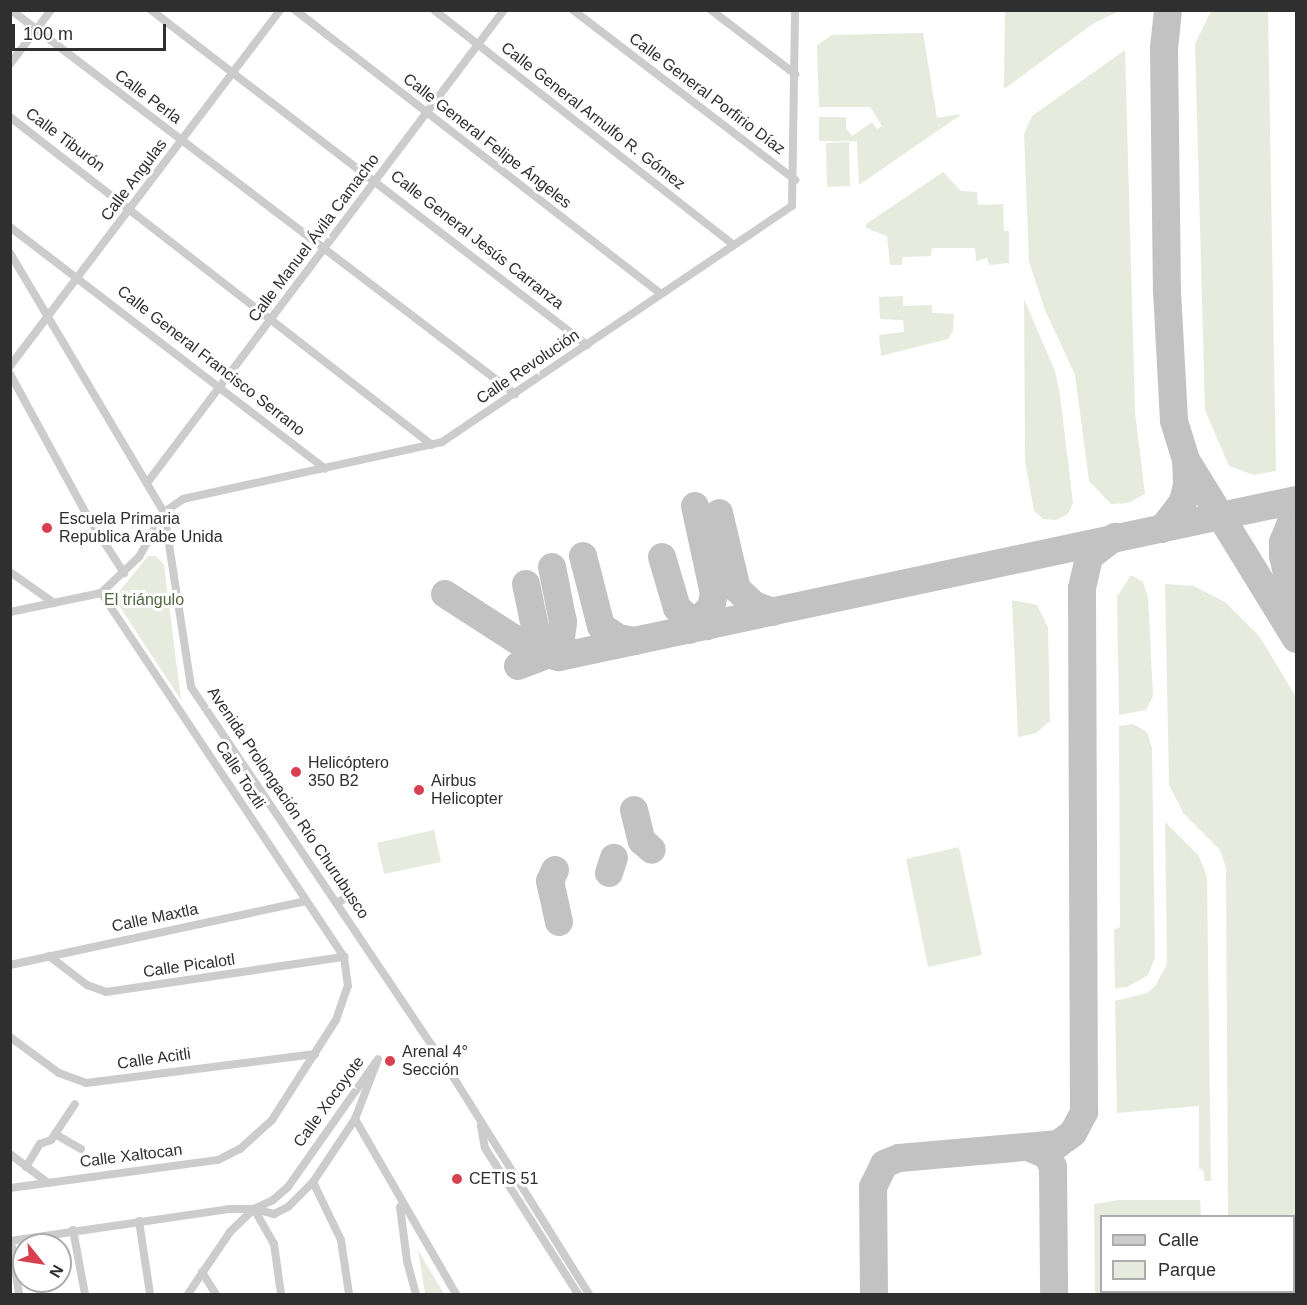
<!DOCTYPE html>
<html>
<head>
<meta charset="utf-8">
<style>
	body { margin:0 }
	#map { position:relative; width:1307px; height:1305px; overflow:hidden; background:#fff; font-family:Helvetica,sans-serif }
	div>[style] { position:absolute }
	[style*='--x'] { left:calc(var(--x)*1px); top:calc(var(--y)*1px); width:calc(var(--w)*1px); rotate:calc(var(--a)*1deg) }
	.green>* { inset:0; background:#e6ebde }
	.taxiway>* { height:28px; margin:-14px; padding:0 14px; transform-origin:14px; border-radius:14px; background:#c2c2c2 }
	.street>* { height:8px; margin:-4px; padding:0 4px; transform-origin:4px; border-radius:4px; background:#ccc }
	.dots>* { width:16px; height:16px; translate:-50% -50%; box-sizing:border-box; border:3px solid #fff; border-radius:50% }
	span { translate:-50% -50%; white-space:nowrap; text-align:center; line-height:1.15; -webkit-text-stroke:6px #fff; paint-order:stroke }
	.street-label { font-size:16px; color:#2f2f2f }
	.poi-label { font-size:16px; color:#2f2f2f }
	.left { translate:0 -50%; text-align:left }
	.park-label { font-size:16px; color:#546740 }
	.frame { position:absolute; inset:0; border:12px solid #2f2f2f; pointer-events:none }
	.legend { position:absolute; left:1100px; top:1215px; width:195px; height:78px; box-sizing:border-box; background:#fff; border:2px solid #acacac; margin:0; padding:8px 10px; list-style:none; font-size:18px; color:#2f2f2f }
	.legend li { display:flex; align-items:center; gap:12px; height:30px }
	.legend b { width:30px; border:2px solid #acacac }
	.north { position:absolute; left:12px; top:1233px; width:60px; height:60px; box-sizing:border-box; background:#fff; border:2px solid #acacac; border-radius:50%; rotate:120deg; font-size:16px; font-weight:700; line-height:24px; text-align:center; color:#2f2f2f }
	.north::after { content:''; display:block; margin:auto; width:21px; height:27px; background:#d74051; clip-path:polygon(50% 0,100% 100%,50% 72%,0 100%) }
	.scale { position:absolute; left:12px; top:24px; width:154px; height:27px; box-sizing:border-box; border:3px solid #2f2f2f; border-top:0; padding-left:8px; font-size:18px; line-height:21px; white-space:nowrap; color:#2f2f2f; -webkit-text-stroke:4px #fff; paint-order:stroke }
</style>
</head>
<body>
<div id="map">
	<div class="green">
		<div style="clip-path:polygon(1005px 11px,1005px 10px,1120px 11px,1094px 23px,1004px 89px)"></div>
		<div style="clip-path:polygon(1211px 11px,1268px 11px,1276px 471px,1254px 475px,1229px 466px,1205px 410px,1195px 44px)"></div>
		<div style="clip-path:polygon(923px 33px,937px 118px,962px 114px,859px 185px,857px 141px,819px 141px,819px 117px,846px 117px,846px 128px,852px 136px,872px 122px,877px 129px,882px 126px,870px 107px,819px 107px,817px 45px,832px 35px)"></div>
		<div style="clip-path:polygon(1125px 50px,1135px 412px,1145px 494px,1128px 503px,1111px 504px,1089px 481px,1075px 375px,1045px 310px,1029px 262px,1024px 134px,1032px 116px)"></div>
		<div style="clip-path:polygon(849px 142px,850px 186px,827px 187px,826px 143px)"></div>
		<div style="clip-path:polygon(943px 172px,961px 191px,977px 192px,978px 205px,1003px 204px,1004px 231px,1009px 231px,1009px 263px,989px 265px,987px 258px,976px 261px,975px 248px,932px 248px,931px 256px,902px 257px,902px 265px,890px 265px,887px 236px,866px 228px,866px 224px)"></div>
		<div style="clip-path:polygon(903px 296px,903px 306px,932px 305px,932px 313px,954px 314px,953px 331px,948px 339px,881px 356px,879px 335px,904px 332px,903px 320px,880px 319px,879px 297px)"></div>
		<div style="clip-path:polygon(1024px 299px,1055px 371px,1060px 395px,1073px 503px,1068px 514px,1056px 520px,1043px 519px,1034px 511px,1025px 461px)"></div>
		<div style="clip-path:polygon(148px 556px,156px 556px,164px 565px,181px 700px,114px 598px)"></div>
		<div style="clip-path:polygon(1131px 575px,1143px 582px,1148px 597px,1153px 696px,1146px 710px,1119px 715px,1117px 597px)"></div>
		<div style="clip-path:polygon(1165px 584px,1194px 586px,1225px 602px,1260px 637px,1296px 697px,1296px 1294px,1228px 1294px,1294px 1292px,1294px 1216px,1228px 1216px,1226px 868px,1220px 850px,1184px 814px,1169px 785px)"></div>
		<div style="clip-path:polygon(1012px 600px,1037px 605px,1048px 627px,1050px 721px,1036px 733px,1018px 737px)"></div>
		<div style="clip-path:polygon(1133px 724px,1147px 732px,1152px 748px,1155px 958px,1148px 975px,1127px 987px,1115px 988px,1114px 930px,1120px 927px,1119px 726px)"></div>
		<div style="clip-path:polygon(1165px 822px,1199px 856px,1207px 877px,1211px 1181px,1205px 1181px,1203px 1170px,1199px 1169px,1199px 1106px,1117px 1113px,1115px 1001px,1147px 993px,1155px 986px,1167px 964px)"></div>
		<div style="clip-path:polygon(434px 830px,441px 862px,384px 874px,377px 843px)"></div>
		<div style="clip-path:polygon(959px 847px,982px 955px,928px 967px,906px 859px)"></div>
		<div style="clip-path:polygon(1119px 1200px,1200px 1200px,1201px 1216px,1102px 1216px,1102px 1292px,1211px 1294px,1095px 1294px,1094px 1204px)"></div>
		<div style="clip-path:polygon(418px 1250px,425px 1262px,444px 1294px,425px 1294px)"></div>
	</div>
	<div class="taxiway">
		<div style="--x:1168;--y:10;--w:39;--a:96"></div>
		<div style="--x:1164;--y:49;--w:242;--a:89.3"></div>
		<div style="--x:1167;--y:291;--w:130;--a:86.9"></div>
		<div style="--x:1174;--y:421;--w:41;--a:72.9"></div>
		<div style="--x:1186;--y:460;--w:210;--a:58.4"></div>
		<div style="--x:1296;--y:510;--w:35;--a:112"></div>
		<div style="--x:1283;--y:542;--w:14;--a:90"></div>
		<div style="--x:1283;--y:556;--w:59;--a:77.4"></div>
		<div style="--x:719;--y:513;--w:78;--a:76.7"></div>
		<div style="--x:737;--y:589;--w:23;--a:43"></div>
		<div style="--x:754;--y:605;--w:20;--a:20"></div>
		<div style="--x:1162;--y:529;--w:34;--a:-52"></div>
		<div style="--x:1183;--y:502;--w:17;--a:-77"></div>
		<div style="--x:1187;--y:485;--w:25;--a:-92"></div>
		<div style="--x:583;--y:556;--w:72;--a:75.6"></div>
		<div style="--x:601;--y:626;--w:21;--a:35"></div>
		<div style="--x:618;--y:638;--w:17;--a:10"></div>
		<div style="--x:662;--y:557;--w:53;--a:73.6"></div>
		<div style="--x:677;--y:608;--w:18;--a:41"></div>
		<div style="--x:691;--y:620;--w:17;--a:21"></div>
		<div style="--x:526;--y:584;--w:49;--a:78.2"></div>
		<div style="--x:536;--y:632;--w:35;--a:37"></div>
		<div style="--x:445;--y:594;--w:103;--a:32.8"></div>
		<div style="--x:532;--y:650;--w:28;--a:15"></div>
		<div style="--x:559;--y:657;--w:754;--a:-12.03"></div>
		<div style="--x:689;--y:630;--w:32;--a:-46"></div>
		<div style="--x:711;--y:607;--w:13;--a:-77"></div>
		<div style="--x:714;--y:594;--w:90;--a:-102.2"></div>
		<div style="--x:518;--y:666;--w:31;--a:-21"></div>
		<div style="--x:547;--y:655;--w:23;--a:-52"></div>
		<div style="--x:561;--y:637;--w:15;--a:-82"></div>
		<div style="--x:563;--y:622;--w:56;--a:-101.3"></div>
		<div style="--x:634;--y:810;--w:32;--a:76"></div>
		<div style="--x:642;--y:841;--w:13;--a:42"></div>
		<div style="--x:555;--y:870;--w:12;--a:114"></div>
		<div style="--x:550;--y:881;--w:42;--a:77.6"></div>
		<div style="--x:609;--y:873;--w:16;--a:-72"></div>
		<div style="--x:1028;--y:1147;--w:21;--a:23"></div>
		<div style="--x:1047;--y:1155;--w:13;--a:63"></div>
		<div style="--x:1053;--y:1167;--w:127;--a:89.5"></div>
		<div style="--x:874;--y:1294;--w:107;--a:-90.5"></div>
		<div style="--x:873;--y:1187;--w:25;--a:-64"></div>
		<div style="--x:884;--y:1164;--w:16;--a:-22"></div>
		<div style="--x:899;--y:1158;--w:160;--a:-5"></div>
		<div style="--x:1058;--y:1144;--w:19;--a:-36"></div>
		<div style="--x:1073;--y:1133;--w:24;--a:-62"></div>
		<div style="--x:1084;--y:1112;--w:524;--a:-90.22"></div>
		<div style="--x:1082;--y:588;--w:32;--a:-77"></div>
		<div style="--x:1089;--y:557;--w:33;--a:-38"></div>
	</div>
	<div class="street">
		<div style="--x:11;--y:10;--w:634;--a:37.3"></div>
		<div style="--x:151;--y:10;--w:550;--a:37.54"></div>
		<div style="--x:295;--y:10;--w:463;--a:37.8"></div>
		<div style="--x:434;--y:10;--w:381;--a:38.1"></div>
		<div style="--x:573;--y:10;--w:280;--a:37.4"></div>
		<div style="--x:711;--y:10;--w:106;--a:37.3"></div>
		<div style="--x:10;--y:64;--w:68;--a:-52.8"></div>
		<div style="--x:10;--y:117;--w:534;--a:37.86"></div>
		<div style="--x:10;--y:227;--w:397;--a:37.5"></div>
		<div style="--x:10;--y:253;--w:301;--a:59.3"></div>
		<div style="--x:164;--y:512;--w:177;--a:81.2"></div>
		<div style="--x:191;--y:687;--w:477;--a:56.1"></div>
		<div style="--x:457;--y:1083;--w:249;--a:58"></div>
		<div style="--x:10;--y:366;--w:447;--a:-52.8"></div>
		<div style="--x:10;--y:374;--w:163;--a:61.4"></div>
		<div style="--x:88;--y:517;--w:67;--a:57.3"></div>
		<div style="--x:147;--y:483;--w:593;--a:-52.96"></div>
		<div style="--x:10;--y:572;--w:54;--a:35.2"></div>
		<div style="--x:10;--y:612;--w:93;--a:-11.8"></div>
		<div style="--x:101;--y:593;--w:52;--a:-43.5"></div>
		<div style="--x:139;--y:557;--w:51;--a:-60.9"></div>
		<div style="--x:164;--y:512;--w:23;--a:-34"></div>
		<div style="--x:183;--y:499;--w:265;--a:-12.4"></div>
		<div style="--x:442;--y:442;--w:422;--a:-34"></div>
		<div style="--x:792;--y:206;--w:196;--a:-89.1"></div>
		<div style="--x:337;--y:903;--w:17;--a:-31"></div>
		<div style="--x:49;--y:956;--w:48;--a:37.3"></div>
		<div style="--x:87;--y:985;--w:20;--a:20"></div>
		<div style="--x:106;--y:992;--w:241;--a:-8.4"></div>
		<div style="--x:10;--y:965;--w:303;--a:-12.2"></div>
		<div style="--x:10;--y:1037;--w:61;--a:36.3"></div>
		<div style="--x:59;--y:1073;--w:29;--a:20"></div>
		<div style="--x:86;--y:1083;--w:231;--a:-7.2"></div>
		<div style="--x:355;--y:1119;--w:202;--a:60"></div>
		<div style="--x:481;--y:1126;--w:22;--a:80"></div>
		<div style="--x:485;--y:1148;--w:173;--a:57.5"></div>
		<div style="--x:55;--y:1134;--w:30;--a:30"></div>
		<div style="--x:10;--y:1154;--w:48;--a:37.3"></div>
		<div style="--x:26;--y:1167;--w:27;--a:-59"></div>
		<div style="--x:40;--y:1144;--w:12;--a:-20"></div>
		<div style="--x:51;--y:1140;--w:43;--a:-56.3"></div>
		<div style="--x:313;--y:1182;--w:64;--a:64.2"></div>
		<div style="--x:341;--y:1240;--w:55;--a:81.6"></div>
		<div style="--x:10;--y:1188;--w:210;--a:-7.7"></div>
		<div style="--x:218;--y:1160;--w:25;--a:-27"></div>
		<div style="--x:240;--y:1149;--w:43;--a:-42.2"></div>
		<div style="--x:272;--y:1120;--w:119;--a:-57.4"></div>
		<div style="--x:336;--y:1020;--w:36;--a:-71"></div>
		<div style="--x:348;--y:986;--w:29;--a:-98"></div>
		<div style="--x:344;--y:957;--w:438;--a:-123.7"></div>
		<div style="--x:400;--y:1207;--w:54;--a:82.6"></div>
		<div style="--x:407;--y:1261;--w:34;--a:75"></div>
		<div style="--x:254;--y:1209;--w:40;--a:60.3"></div>
		<div style="--x:274;--y:1244;--w:50;--a:82"></div>
		<div style="--x:139;--y:1221;--w:74;--a:81.4"></div>
		<div style="--x:73;--y:1230;--w:65;--a:79.4"></div>
		<div style="--x:10;--y:1241;--w:221;--a:-8.3"></div>
		<div style="--x:229;--y:1209;--w:25;--a:0"></div>
		<div style="--x:254;--y:1209;--w:21;--a:14"></div>
		<div style="--x:274;--y:1214;--w:16;--a:-27"></div>
		<div style="--x:288;--y:1207;--w:35;--a:-45"></div>
		<div style="--x:313;--y:1182;--w:76;--a:-56.3"></div>
		<div style="--x:355;--y:1119;--w:64;--a:-69"></div>
		<div style="--x:11;--y:1241;--w:54;--a:81.4"></div>
		<div style="--x:202;--y:1272;--w:26;--a:58"></div>
		<div style="--x:188;--y:1294;--w:75;--a:-55.9"></div>
		<div style="--x:230;--y:1232;--w:33;--a:-44"></div>
		<div style="--x:254;--y:1209;--w:21;--a:-25"></div>
		<div style="--x:273;--y:1200;--w:20;--a:-41"></div>
		<div style="--x:288;--y:1187;--w:153;--a:-54.9"></div>
	</div>
	<div class="dots">
		<div style="left:47px;top:528px;background:#d74051"></div>
		<div style="left:296px;top:772px;background:#d74051"></div>
		<div style="left:419px;top:790px;background:#d74051"></div>
		<div style="left:390px;top:1061px;background:#d74051"></div>
		<div style="left:457px;top:1179px;background:#d74051"></div>
	</div>
	<div class="street-label">
		<span style="left:707px;top:94px;rotate:37deg">Calle General Porfirio Díaz</span>
		<span style="left:148px;top:97px;rotate:37deg">Calle Perla</span>
		<span style="left:593px;top:116px;rotate:38deg">Calle General Arnulfo R. Gómez</span>
		<span style="left:65px;top:140px;rotate:37deg">Calle Tiburón</span>
		<span style="left:487px;top:141px;rotate:38deg">Calle General Felipe Ángeles</span>
		<span style="left:134px;top:180px;rotate:-53deg">Calle Angulas</span>
		<span style="left:314px;top:238px;rotate:-53deg">Calle Manuel Ávila Camacho</span>
		<span style="left:477px;top:240px;rotate:38deg">Calle General Jesús Carranza</span>
		<span style="left:211px;top:361px;rotate:38deg">Calle General Francisco Serrano</span>
		<span style="left:528px;top:367px;rotate:-34deg">Calle Revolución</span>
		<span style="left:240px;top:775px;rotate:57deg">Calle Toztli</span>
		<span style="left:288px;top:803px;rotate:56deg">Avenida Prolongación Río Churubusco</span>
		<span style="left:155px;top:918px;rotate:-12deg">Calle Maxtla</span>
		<span style="left:189px;top:966px;rotate:-8deg">Calle Picalotl</span>
		<span style="left:154px;top:1059px;rotate:-8deg">Calle Acitli</span>
		<span style="left:329px;top:1102px;rotate:-54deg">Calle Xocoyote</span>
		<span style="left:131px;top:1156px;rotate:-7deg">Calle Xaltocan</span>
	</div>
	<div class="poi-label">
		<span class="left" style="left:59px;top:528px">Escuela Primaria<br>Republica Arabe Unida</span>
		<span class="left" style="left:308px;top:772px">Helicóptero<br>350 B2</span>
		<span class="left" style="left:431px;top:790px">Airbus<br>Helicopter</span>
		<span class="left" style="left:402px;top:1061px">Arenal 4°<br>Sección</span>
		<span class="left" style="left:469px;top:1179px">CETIS 51</span>
	</div>
	<div class="park-label">
		<span style="left:144px;top:600px">El triángulo</span>
	</div>
	<div class="frame"></div>
	<ul class="legend">
	<li><b style="height:8px;background:#ccc"></b>Calle</li>
	<li><b style="height:16px;background:#e6ebde"></b>Parque</li>
	</ul>
	<div class="north">N</div>
	<div class="scale">100 m</div>
</div>
</body>
</html>
